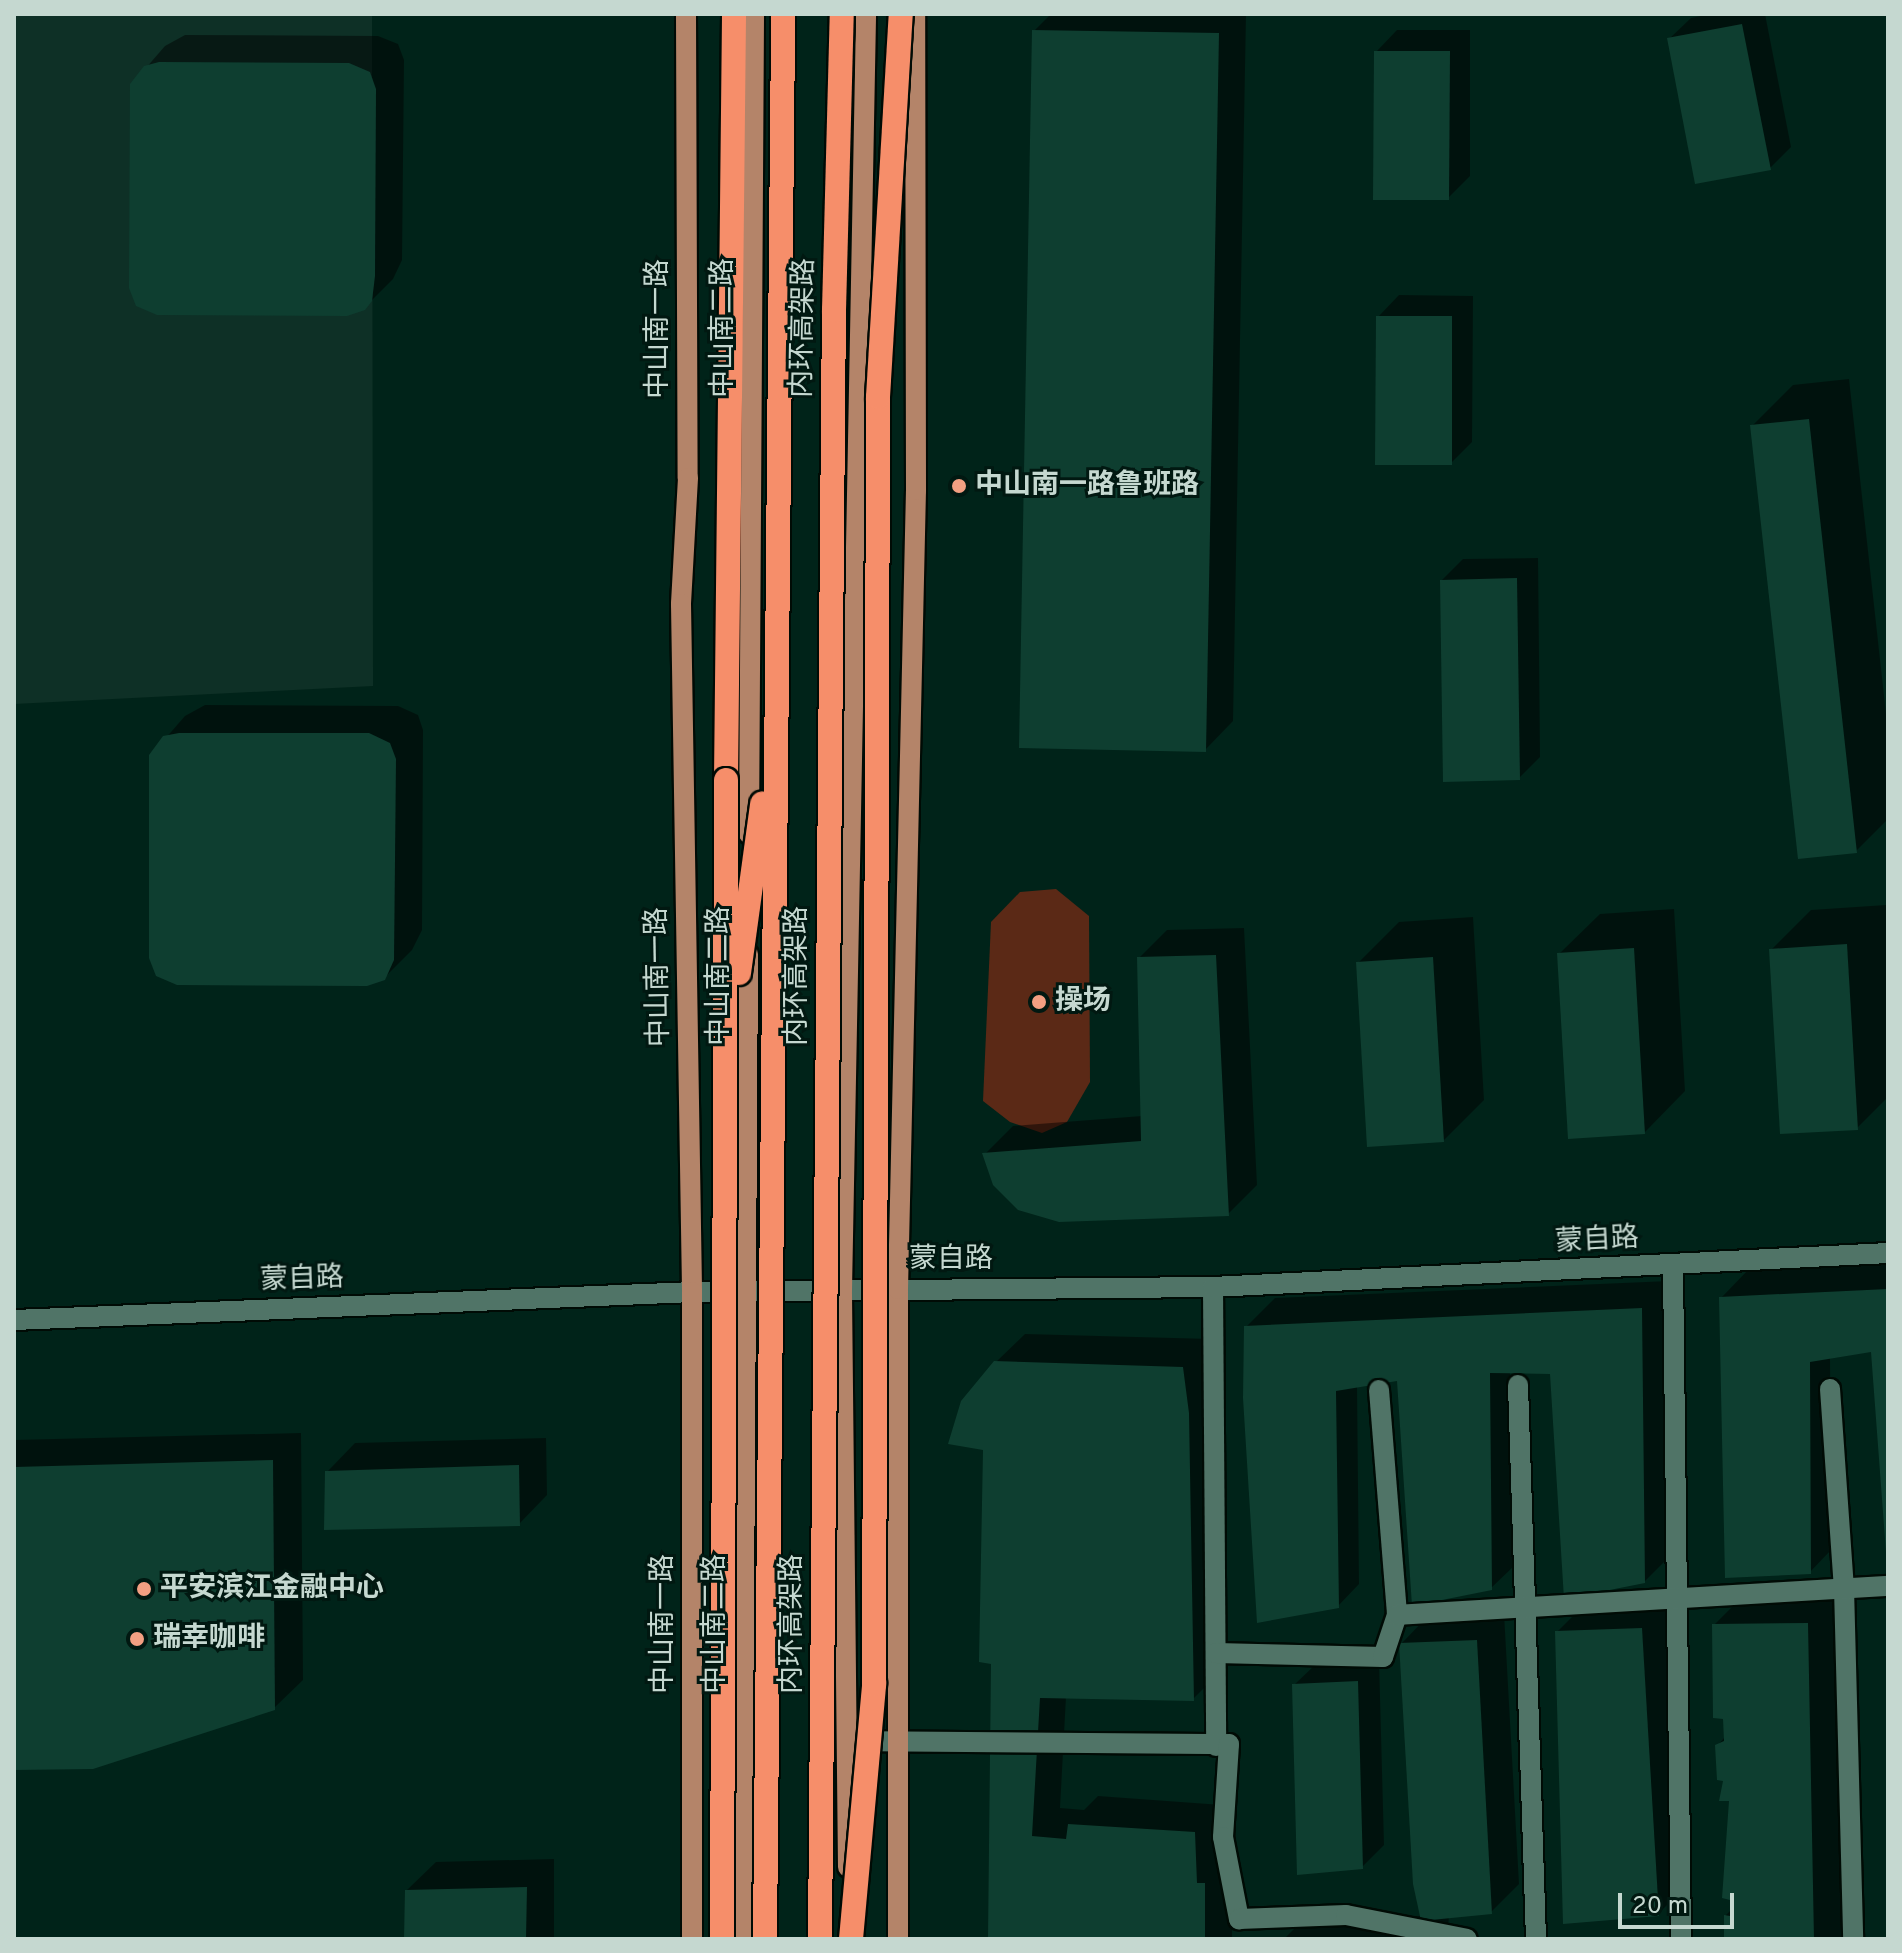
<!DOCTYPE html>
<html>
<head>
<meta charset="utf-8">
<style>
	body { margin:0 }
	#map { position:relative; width:1902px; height:1953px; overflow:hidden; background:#002319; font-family:Overpass,"Noto Sans SC",sans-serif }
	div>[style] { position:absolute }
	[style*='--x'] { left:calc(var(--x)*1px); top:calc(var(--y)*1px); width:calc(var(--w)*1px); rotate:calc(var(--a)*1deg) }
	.built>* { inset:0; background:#0e3026 }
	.green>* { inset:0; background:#5b2916 }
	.shadow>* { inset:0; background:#0007 }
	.building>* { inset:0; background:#0e3e30 }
	.roads { filter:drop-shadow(2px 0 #000b05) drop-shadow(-2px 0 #000b05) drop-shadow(0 2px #000b05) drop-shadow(0 -2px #000b05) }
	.lane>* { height:20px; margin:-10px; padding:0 10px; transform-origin:10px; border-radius:10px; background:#507467 }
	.secondary>* { height:20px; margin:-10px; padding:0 10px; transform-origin:10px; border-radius:10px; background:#507467 }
	.primary>* { height:20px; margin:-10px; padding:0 10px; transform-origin:10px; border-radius:10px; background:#b48469 }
	.highway>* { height:24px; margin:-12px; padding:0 12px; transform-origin:12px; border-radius:12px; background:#f68e6a }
	.bridges { filter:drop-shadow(2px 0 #000b05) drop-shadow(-2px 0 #000b05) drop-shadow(0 2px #000b05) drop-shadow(0 -2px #000b05) }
	.highway-bridge>* { height:24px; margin:-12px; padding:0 12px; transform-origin:12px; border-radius:12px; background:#f68e6a }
	.dots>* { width:22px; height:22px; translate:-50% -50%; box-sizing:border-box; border:4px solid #011811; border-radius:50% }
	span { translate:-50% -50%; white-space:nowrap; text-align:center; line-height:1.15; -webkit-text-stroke:6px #011811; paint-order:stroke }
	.street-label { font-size:28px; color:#c5d8d0 }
	.poi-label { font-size:28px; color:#c5d8d0; font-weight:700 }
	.left { translate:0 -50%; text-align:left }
	.frame { position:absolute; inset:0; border:16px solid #c5d8d0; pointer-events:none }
	.scale { position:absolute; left:1618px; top:1893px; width:116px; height:36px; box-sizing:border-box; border:4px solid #c5d8d0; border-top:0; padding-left:10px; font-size:24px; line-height:28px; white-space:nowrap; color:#c5d8d0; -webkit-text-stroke:6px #011811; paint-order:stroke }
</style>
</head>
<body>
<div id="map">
	<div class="built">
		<div style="clip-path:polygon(14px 14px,372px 14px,373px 686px,14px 704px)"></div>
	</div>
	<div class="green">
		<div style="clip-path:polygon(1056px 889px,1089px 916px,1090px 1082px,1067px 1122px,1042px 1133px,1010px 1122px,983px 1101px,991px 922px,1020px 892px)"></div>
	</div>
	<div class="shadow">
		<div style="clip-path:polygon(1051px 14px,1246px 14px,1233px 721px,1205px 750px,1034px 31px)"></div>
		<div style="clip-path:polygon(1710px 14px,1765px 14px,1791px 147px,1770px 168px,1669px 39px,1691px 18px)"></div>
		<div style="clip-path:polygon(1397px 30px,1470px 30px,1470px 176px,1448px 198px,1376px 52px)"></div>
		<div style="clip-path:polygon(185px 35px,378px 36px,398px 44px,404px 60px,402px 260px,393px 279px,364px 308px,132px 84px,165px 46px)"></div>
		<div style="clip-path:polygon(1399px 295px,1473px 296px,1472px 442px,1451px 463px,1378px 317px)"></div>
		<div style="clip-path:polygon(1849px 379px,1888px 732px,1888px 819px,1856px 851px,1752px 426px,1793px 385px)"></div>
		<div style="clip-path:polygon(1538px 558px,1540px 757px,1519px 778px,1442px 580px,1463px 559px)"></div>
		<div style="clip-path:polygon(205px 705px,398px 706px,418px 715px,423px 730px,422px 930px,412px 950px,384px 978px,151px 755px,185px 716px)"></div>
		<div style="clip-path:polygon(1886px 905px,1888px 1097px,1857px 1128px,1771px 950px,1811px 910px)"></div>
		<div style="clip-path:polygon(1674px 909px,1685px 1091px,1645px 1132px,1559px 954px,1600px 914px)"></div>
		<div style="clip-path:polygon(1473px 917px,1484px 1100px,1444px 1140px,1358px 963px,1399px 922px)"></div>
		<div style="clip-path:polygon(1244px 928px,1257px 1185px,1228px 1214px,985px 1154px,1013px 1126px,1142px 1116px,1139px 958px,1167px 930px)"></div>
		<div style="clip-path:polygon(1888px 1263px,1888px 1575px,1873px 1350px,1830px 1354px,1831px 1550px,1810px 1572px,1727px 1576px,1721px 1298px,1749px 1269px)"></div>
		<div style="clip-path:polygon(1669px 1281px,1669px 1336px,1662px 1343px,1666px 1560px,1644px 1582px,1558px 1368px,1510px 1370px,1513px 1567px,1491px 1588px,1399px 1380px,1357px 1385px,1359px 1584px,1338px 1606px,1246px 1327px,1275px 1298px)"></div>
		<div style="clip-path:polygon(1025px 1334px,1211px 1339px,1221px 1671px,1193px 1699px,1066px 1697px,1060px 1808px,1084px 1810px,1098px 1796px,1222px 1805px,1233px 1855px,1232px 1939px,990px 1939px,996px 1362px)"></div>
		<div style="clip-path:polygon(301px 1433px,303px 1680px,274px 1708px,14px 1768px,14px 1440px)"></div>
		<div style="clip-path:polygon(546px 1438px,547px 1495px,519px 1524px,327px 1472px,355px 1443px)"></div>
		<div style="clip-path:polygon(1836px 1596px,1842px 1939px,1726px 1939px,1726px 1915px,1732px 1909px,1732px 1898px,1724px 1896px,1731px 1799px,1717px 1746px,1725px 1737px,1714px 1625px,1742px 1597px)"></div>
		<div style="clip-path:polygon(1670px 1600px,1686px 1886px,1658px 1914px,1557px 1632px,1586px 1603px)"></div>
		<div style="clip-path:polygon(1504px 1613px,1519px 1884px,1491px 1912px,1449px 1916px,1447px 1939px,1284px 1939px,1303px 1920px,1422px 1916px,1401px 1644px,1429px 1615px)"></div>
		<div style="clip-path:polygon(1379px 1660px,1384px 1845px,1362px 1867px,1294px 1685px,1316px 1664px)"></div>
		<div style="clip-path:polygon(554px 1859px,554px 1939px,406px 1939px,407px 1890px,436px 1862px)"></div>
	</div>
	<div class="building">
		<div style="clip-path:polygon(1742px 24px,1771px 170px,1695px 184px,1667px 38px)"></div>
		<div style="clip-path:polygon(1032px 30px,1219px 33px,1206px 752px,1019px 748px)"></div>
		<div style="clip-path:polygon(1374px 51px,1450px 51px,1449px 200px,1373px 200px)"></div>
		<div style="clip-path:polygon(159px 62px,349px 63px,370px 72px,376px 89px,375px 276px,372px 301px,365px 310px,347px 316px,157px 315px,136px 306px,129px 288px,130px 84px,144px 66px)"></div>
		<div style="clip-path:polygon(1376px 316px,1452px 316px,1452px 465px,1375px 465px)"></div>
		<div style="clip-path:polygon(1809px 419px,1857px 853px,1798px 859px,1750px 425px)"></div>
		<div style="clip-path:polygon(1517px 578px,1520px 780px,1443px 782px,1440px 580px)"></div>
		<div style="clip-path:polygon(179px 733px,369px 733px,390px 743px,396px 759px,394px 960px,385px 980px,367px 986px,177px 985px,156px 976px,149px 958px,149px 755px,163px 736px)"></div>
		<div style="clip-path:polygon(1847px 944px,1858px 1130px,1780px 1134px,1769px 949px)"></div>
		<div style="clip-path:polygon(1634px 948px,1645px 1134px,1568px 1139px,1557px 953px)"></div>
		<div style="clip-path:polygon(1216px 955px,1229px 1216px,1059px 1222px,1018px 1210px,993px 1185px,982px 1153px,1141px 1141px,1137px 957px)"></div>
		<div style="clip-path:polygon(1433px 957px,1444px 1142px,1367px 1147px,1356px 962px)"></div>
		<div style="clip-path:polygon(1888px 1289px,1888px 1579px,1871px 1352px,1810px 1362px,1811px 1574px,1725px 1578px,1719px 1297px)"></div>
		<div style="clip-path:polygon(1642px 1308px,1645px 1583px,1564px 1599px,1550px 1374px,1490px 1373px,1492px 1590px,1412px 1606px,1397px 1381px,1336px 1391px,1339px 1608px,1257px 1623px,1243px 1398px,1244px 1326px)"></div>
		<div style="clip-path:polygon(994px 1361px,1183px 1367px,1189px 1413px,1194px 1701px,1040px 1698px,1032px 1836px,1066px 1839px,1068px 1824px,1195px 1832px,1197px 1883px,1205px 1883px,1205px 1939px,988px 1939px,991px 1664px,979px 1662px,983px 1450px,948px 1444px,961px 1401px)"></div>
		<div style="clip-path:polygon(273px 1460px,275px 1710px,93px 1769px,14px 1770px,14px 1467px)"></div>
		<div style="clip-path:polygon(519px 1465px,520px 1526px,324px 1530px,325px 1471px)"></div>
		<div style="clip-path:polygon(1808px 1623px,1814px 1939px,1724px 1939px,1724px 1915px,1730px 1916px,1730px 1900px,1722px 1898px,1729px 1801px,1719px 1801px,1723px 1781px,1717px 1780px,1715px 1745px,1724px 1741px,1723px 1719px,1713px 1718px,1712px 1624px)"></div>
		<div style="clip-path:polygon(1642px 1628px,1659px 1916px,1563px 1924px,1555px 1631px)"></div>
		<div style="clip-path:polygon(1477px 1640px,1492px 1914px,1421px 1921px,1413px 1884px,1399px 1643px)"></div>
		<div style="clip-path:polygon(1358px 1681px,1363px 1869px,1297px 1875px,1292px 1684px)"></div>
		<div style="clip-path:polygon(527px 1887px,526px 1939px,404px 1939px,405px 1890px)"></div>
	</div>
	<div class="roads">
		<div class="lane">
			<div style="--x:1673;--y:1266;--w:673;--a:89.32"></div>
			<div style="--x:1213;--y:1287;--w:459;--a:89.6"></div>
			<div style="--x:1518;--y:1385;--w:554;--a:88.14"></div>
			<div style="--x:1830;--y:1389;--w:199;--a:86"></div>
			<div style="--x:1844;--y:1588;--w:351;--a:88.5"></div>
			<div style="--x:1379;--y:1390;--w:226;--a:85.4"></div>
			<div style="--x:1216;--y:1653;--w:167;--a:1.4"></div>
			<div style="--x:1383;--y:1657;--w:44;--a:-71.6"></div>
			<div style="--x:1397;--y:1615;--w:492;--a:-3.4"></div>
			<div style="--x:855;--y:1741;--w:374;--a:0.5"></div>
			<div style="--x:1229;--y:1744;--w:93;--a:93.7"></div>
			<div style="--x:1223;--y:1837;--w:84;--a:79"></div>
			<div style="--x:1239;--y:1919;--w:107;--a:-2.1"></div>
			<div style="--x:1346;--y:1915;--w:123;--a:11.2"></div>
		</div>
		<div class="secondary">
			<div style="--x:14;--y:1320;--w:679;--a:-2.36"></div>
			<div style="--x:692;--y:1292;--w:521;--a:-0.55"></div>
			<div style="--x:1213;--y:1287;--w:676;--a:-2.88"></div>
		</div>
		<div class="primary">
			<div style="--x:686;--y:14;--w:464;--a:89.8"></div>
			<div style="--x:688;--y:478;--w:126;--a:93.2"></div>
			<div style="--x:681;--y:604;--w:688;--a:89.08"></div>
			<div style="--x:692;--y:1292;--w:647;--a:90"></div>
			<div style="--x:749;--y:834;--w:820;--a:-89.65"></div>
			<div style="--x:848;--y:1867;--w:577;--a:-90.6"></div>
			<div style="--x:842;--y:1290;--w:1276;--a:-88.92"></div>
			<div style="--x:742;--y:1939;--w:985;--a:-89.65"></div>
			<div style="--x:898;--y:1939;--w:650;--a:-90"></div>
			<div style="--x:898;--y:1289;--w:799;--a:-88.71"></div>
			<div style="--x:916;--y:490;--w:476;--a:-90.1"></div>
		</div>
		<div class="highway">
			<div style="--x:726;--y:780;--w:766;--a:-89.4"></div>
		</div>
	</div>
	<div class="bridges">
		<div class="highway-bridge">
			<div style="--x:739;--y:973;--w:171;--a:-82.2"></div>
			<div style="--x:722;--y:1939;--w:1159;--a:-89.8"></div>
			<div style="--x:765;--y:1939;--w:1925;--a:-89.46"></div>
			<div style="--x:820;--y:1939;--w:1629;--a:-89.51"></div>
			<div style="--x:834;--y:310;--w:296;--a:-88.5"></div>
			<div style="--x:851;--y:1939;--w:256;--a:-84.8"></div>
			<div style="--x:874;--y:1684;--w:1287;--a:-89.82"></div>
			<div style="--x:878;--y:397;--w:384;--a:-86.6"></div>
		</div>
	</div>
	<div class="dots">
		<div style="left:959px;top:486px;background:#f39f82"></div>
		<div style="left:1039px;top:1002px;background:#f39f82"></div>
		<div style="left:144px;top:1589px;background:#f39f82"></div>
		<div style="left:137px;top:1639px;background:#f39f82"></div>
	</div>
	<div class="street-label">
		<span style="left:724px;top:328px;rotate:-90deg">中山南二路</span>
		<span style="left:804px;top:328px;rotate:-89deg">内环高架路</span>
		<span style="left:659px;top:329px;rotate:-90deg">中山南一路</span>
		<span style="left:720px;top:976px;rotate:-90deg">中山南二路</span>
		<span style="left:798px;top:976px;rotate:-90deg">内环高架路</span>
		<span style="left:659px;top:977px;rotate:-91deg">中山南一路</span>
		<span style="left:1597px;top:1241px;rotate:-3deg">蒙自路</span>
		<span style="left:951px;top:1260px">蒙自路</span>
		<span style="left:302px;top:1280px;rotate:-2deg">蒙自路</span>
		<span style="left:664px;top:1624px;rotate:-90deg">中山南一路</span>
		<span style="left:716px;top:1624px;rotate:-90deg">中山南二路</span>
		<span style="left:793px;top:1624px;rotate:-90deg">内环高架路</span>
	</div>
	<div class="poi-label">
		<span class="left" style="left:975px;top:486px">中山南一路鲁班路</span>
		<span class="left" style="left:1055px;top:1002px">操场</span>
		<span class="left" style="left:160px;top:1589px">平安滨江金融中心</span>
		<span class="left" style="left:153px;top:1639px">瑞幸咖啡</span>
	</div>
	<div class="frame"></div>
	<div class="scale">20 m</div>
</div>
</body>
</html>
